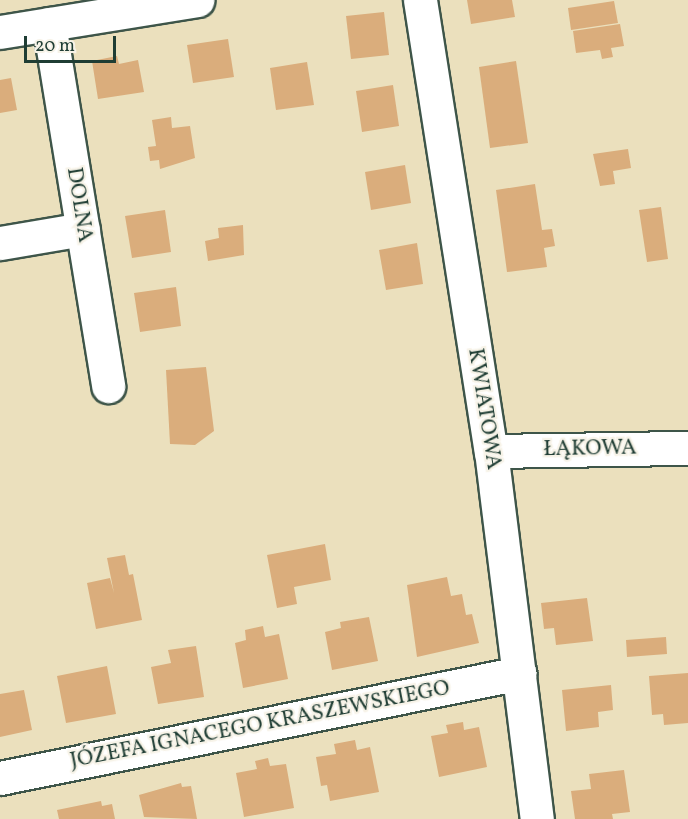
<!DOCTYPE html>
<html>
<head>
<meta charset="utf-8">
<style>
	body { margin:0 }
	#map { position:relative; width:688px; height:819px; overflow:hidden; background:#ebe0bd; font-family:Vollkorn,serif }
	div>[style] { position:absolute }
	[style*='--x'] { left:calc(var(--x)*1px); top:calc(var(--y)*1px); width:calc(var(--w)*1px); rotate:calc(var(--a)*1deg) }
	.building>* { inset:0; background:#daad7c }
	.roads { filter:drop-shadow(2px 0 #3e5549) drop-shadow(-2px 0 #3e5549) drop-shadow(0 2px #3e5549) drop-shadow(0 -2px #3e5549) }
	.minor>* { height:33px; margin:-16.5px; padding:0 16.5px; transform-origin:16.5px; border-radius:16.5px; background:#fff }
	span { translate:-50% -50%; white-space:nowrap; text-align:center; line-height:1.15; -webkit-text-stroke:4.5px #f7f3e8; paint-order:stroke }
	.street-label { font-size:22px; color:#1f3d34 }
	.scale { position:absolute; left:24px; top:36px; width:92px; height:27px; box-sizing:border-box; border:3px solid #1f3d34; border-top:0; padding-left:8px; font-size:18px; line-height:21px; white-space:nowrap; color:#1f3d34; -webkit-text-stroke:4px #f7f3e8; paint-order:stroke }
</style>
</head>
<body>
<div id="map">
	<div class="building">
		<div style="clip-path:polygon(467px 0,512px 0,515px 17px,471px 24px)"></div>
		<div style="clip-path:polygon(614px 1px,618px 23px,571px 30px,568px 8px)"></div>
		<div style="clip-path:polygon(384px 12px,389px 55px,351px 59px,346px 16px)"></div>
		<div style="clip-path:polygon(620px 24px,624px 46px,611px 48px,613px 57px,602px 59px,600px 50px,576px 53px,573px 31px)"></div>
		<div style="clip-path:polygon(228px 39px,234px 77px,193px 83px,187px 45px)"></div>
		<div style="clip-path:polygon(117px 56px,119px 64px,138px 60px,144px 92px,98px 99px,92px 61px)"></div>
		<div style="clip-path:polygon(516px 61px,528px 143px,490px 148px,479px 67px)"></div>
		<div style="clip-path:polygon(307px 62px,314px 105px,276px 110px,270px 68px)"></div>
		<div style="clip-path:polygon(11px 78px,17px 110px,0 113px,0 80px)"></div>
		<div style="clip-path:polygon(393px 85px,399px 126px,362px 132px,356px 91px)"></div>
		<div style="clip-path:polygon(171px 117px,172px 128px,190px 126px,195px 158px,160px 169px,159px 160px,150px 161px,148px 147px,156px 146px,152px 120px)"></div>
		<div style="clip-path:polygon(628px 149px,631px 168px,613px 171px,615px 184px,600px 186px,593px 154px)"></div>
		<div style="clip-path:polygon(405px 165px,411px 203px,371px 210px,365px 172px)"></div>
		<div style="clip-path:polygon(535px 184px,542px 230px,552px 229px,555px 246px,544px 248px,547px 267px,507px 272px,496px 190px)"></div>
		<div style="clip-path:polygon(661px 207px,668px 259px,647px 262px,639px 210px)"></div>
		<div style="clip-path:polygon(165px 210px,171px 252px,132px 258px,125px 216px)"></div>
		<div style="clip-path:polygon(243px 225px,244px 255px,208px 261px,205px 241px,219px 238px,218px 228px)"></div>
		<div style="clip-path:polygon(417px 243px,423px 284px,386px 290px,379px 250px)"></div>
		<div style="clip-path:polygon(176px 287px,181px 326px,140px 332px,134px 293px)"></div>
		<div style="clip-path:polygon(206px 367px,214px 431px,195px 445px,170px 444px,166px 370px)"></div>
		<div style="clip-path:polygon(325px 544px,331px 580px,294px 587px,297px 604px,277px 608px,267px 555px)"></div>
		<div style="clip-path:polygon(125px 555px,129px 575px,133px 574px,142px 620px,96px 629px,87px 583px,110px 578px,114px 593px,107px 558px)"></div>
		<div style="clip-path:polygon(447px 577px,451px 596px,462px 594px,466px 615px,472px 614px,479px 643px,417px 657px,407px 585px)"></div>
		<div style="clip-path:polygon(587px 598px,593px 641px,556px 645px,554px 628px,544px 629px,541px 603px)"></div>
		<div style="clip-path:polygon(369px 617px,378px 661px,332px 670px,325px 632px,341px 628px,340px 622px)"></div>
		<div style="clip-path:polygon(263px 626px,265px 637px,279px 634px,288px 679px,243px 688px,235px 643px,246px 640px,245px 630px)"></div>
		<div style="clip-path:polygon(666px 637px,667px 654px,627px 657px,626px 640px)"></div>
		<div style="clip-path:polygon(196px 646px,204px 697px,158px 704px,151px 667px,171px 663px,168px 650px)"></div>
		<div style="clip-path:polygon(107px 666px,116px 714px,66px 723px,57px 676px)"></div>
		<div style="clip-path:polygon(688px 673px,688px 723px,664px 725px,663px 714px,652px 715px,649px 676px)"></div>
		<div style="clip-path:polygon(611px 685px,613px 710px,598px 712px,599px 727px,566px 731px,562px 690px)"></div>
		<div style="clip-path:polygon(24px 690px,32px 730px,0 737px,0 694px)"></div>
		<div style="clip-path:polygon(463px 722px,464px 730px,479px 727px,487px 767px,439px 777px,431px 736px,448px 733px,446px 725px)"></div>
		<div style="clip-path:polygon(355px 740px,357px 750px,370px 747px,379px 792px,330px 801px,327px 785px,321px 786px,316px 757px,336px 754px,334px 744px)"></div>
		<div style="clip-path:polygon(268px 758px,270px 766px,286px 764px,294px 808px,244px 817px,236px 773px,257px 769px,255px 761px)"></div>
		<div style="clip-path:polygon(624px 770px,630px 812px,612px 814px,613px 819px,575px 819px,571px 791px,591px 789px,589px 774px)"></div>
		<div style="clip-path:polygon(181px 783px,182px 787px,191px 786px,197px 819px,144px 817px,139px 795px)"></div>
		<div style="clip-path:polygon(101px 801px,102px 806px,112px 804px,115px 819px,59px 819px,57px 810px)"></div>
	</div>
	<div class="roads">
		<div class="minor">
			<div style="--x:420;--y:0;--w:457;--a:81.1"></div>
			<div style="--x:491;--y:451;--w:371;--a:82.9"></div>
			<div style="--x:49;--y:24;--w:367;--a:80.7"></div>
			<div style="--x:0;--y:32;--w:200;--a:-9.2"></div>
			<div style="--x:0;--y:243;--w:84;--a:-9.6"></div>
			<div style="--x:491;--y:451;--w:197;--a:-0.9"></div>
			<div style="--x:0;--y:778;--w:530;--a:-11.42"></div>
		</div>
	</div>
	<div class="street-label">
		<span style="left:79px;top:205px;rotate:81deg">DOLNA</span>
		<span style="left:484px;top:409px;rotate:81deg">KWIATOWA</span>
		<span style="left:590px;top:449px;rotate:-1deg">ŁĄKOWA</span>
		<span style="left:260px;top:725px;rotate:-11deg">JÓZEFA IGNACEGO KRASZEWSKIEGO</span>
	</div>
	<div class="scale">20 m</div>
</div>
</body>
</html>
